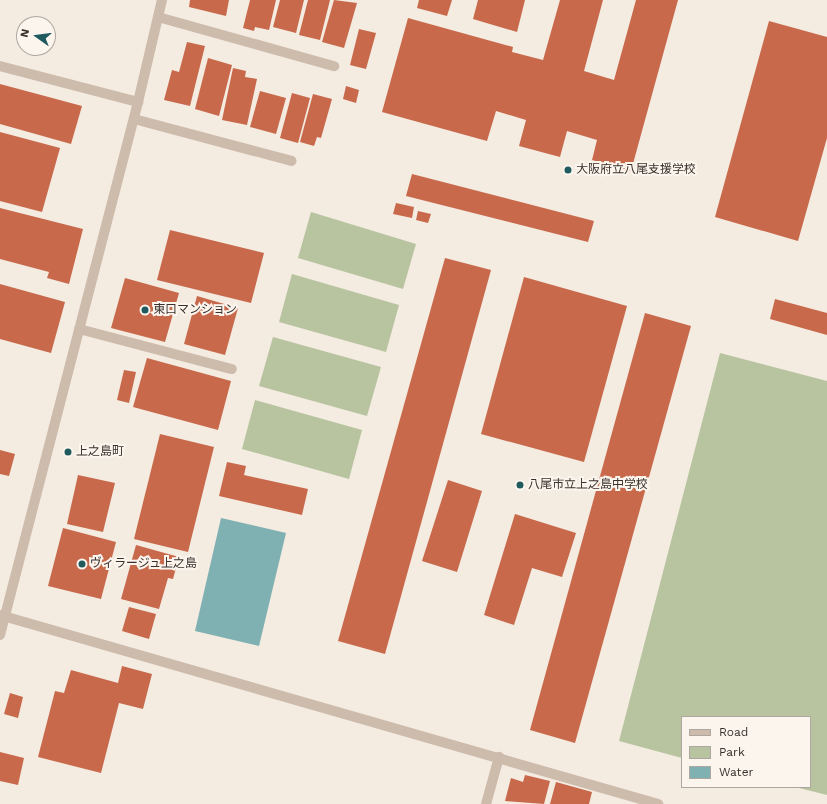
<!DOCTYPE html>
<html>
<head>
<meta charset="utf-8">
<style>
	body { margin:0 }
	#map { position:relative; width:827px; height:804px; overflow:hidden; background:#f4ebe1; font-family:"Work Sans","Noto Sans JP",sans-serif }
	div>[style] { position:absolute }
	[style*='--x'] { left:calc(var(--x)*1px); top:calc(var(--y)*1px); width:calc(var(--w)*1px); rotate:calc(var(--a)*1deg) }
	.green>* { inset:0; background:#b8c4a0 }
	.water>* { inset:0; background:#7fb0b2 }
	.building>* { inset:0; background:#c8694b }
	.minor>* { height:10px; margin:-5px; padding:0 5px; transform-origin:5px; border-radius:5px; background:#cdbbac }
	.dots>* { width:11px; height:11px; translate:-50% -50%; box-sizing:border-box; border:2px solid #fbf5ee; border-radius:50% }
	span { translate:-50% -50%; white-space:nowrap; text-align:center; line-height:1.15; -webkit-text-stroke:4px #fbf5ee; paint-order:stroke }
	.poi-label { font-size:12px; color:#3b302b }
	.left { translate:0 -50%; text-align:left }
	.legend { position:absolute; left:681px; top:716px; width:130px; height:72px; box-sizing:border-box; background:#fbf5ee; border:1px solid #aea6a0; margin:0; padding:5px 7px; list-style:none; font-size:12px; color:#3b302b }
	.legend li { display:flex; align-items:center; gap:8px; height:20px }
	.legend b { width:20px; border:1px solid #aea6a0 }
	.north { position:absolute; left:16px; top:16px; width:40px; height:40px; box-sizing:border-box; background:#fbf5ee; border:1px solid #aea6a0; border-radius:50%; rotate:284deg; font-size:11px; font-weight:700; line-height:16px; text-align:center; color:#3b302b }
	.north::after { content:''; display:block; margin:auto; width:14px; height:18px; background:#1f5a5e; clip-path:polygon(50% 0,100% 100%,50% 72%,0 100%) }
</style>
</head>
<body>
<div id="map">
	<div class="green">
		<div style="clip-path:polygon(311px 212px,416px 244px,403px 289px,298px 258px)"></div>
		<div style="clip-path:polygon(292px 274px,399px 305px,386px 352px,279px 322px)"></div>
		<div style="clip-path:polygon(273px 337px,381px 367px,367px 416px,259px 386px)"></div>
		<div style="clip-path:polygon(720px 353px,827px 381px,827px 795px,795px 787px,810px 787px,810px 717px,682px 717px,682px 758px,619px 741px)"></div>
		<div style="clip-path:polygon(255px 400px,362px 430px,349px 479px,242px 449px)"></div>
	</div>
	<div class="water">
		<div style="clip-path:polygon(221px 518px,286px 533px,259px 646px,195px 631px)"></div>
	</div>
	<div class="building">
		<div style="clip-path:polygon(190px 0,229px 0,226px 16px,189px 7px)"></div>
		<div style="clip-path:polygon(250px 0,276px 0,269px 30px,255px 27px,254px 31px,243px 28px)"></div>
		<div style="clip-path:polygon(280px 0,304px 0,296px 33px,273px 27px)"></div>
		<div style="clip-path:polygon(308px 0,330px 0,320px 40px,299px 35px)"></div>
		<div style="clip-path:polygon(334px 0,357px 3px,344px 48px,322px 42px)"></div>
		<div style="clip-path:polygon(419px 0,452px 0,447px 16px,417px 8px)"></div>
		<div style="clip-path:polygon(478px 0,525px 0,517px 32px,473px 19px)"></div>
		<div style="clip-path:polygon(560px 0,603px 0,584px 71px,614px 80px,636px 0,678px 0,631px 171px,592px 160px,597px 140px,567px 131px,560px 157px,519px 146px,526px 120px,496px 111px,487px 141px,382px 112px,408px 18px,513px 47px,512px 52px,543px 60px)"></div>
		<div style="clip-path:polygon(769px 21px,827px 37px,827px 138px,798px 241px,715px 217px)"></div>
		<div style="clip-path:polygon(359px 29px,376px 33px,366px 69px,350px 65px)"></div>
		<div style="clip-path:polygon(187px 42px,205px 46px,190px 106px,164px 100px,172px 70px,179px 72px)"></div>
		<div style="clip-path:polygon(208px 58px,232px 65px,219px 116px,195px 109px)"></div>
		<div style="clip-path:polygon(233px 68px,246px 71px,245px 77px,257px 79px,247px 125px,222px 120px)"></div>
		<div style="clip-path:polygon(0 84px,82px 106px,71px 144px,0 124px)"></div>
		<div style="clip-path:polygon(346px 86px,359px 90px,356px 103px,343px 99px)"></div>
		<div style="clip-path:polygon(260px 91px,286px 98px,276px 134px,250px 127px)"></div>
		<div style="clip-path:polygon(292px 93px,310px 98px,298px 143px,280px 138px)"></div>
		<div style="clip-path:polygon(313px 94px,332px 99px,321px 138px,317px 137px,314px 146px,300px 142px)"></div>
		<div style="clip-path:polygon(0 132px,60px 148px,42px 212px,0 201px)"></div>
		<div style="clip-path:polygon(412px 174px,594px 221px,588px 242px,406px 196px)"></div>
		<div style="clip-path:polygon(396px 203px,414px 207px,412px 218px,393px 214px)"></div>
		<div style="clip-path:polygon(0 208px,83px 229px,69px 284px,47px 278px,49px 272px,0 259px)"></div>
		<div style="clip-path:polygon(418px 211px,431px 214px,428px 223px,416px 220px)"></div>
		<div style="clip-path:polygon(170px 230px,264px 253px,251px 303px,157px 280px)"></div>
		<div style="clip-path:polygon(445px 258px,491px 270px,385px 654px,338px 641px)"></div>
		<div style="clip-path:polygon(524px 277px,627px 306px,584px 462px,481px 434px)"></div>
		<div style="clip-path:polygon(125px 278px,179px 293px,165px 342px,111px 328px)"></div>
		<div style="clip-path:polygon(0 284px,65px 302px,51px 353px,0 339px)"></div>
		<div style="clip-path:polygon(197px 296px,238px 308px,225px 355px,184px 344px)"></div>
		<div style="clip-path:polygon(775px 299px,827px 313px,827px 335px,770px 319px)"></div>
		<div style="clip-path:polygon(645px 313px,691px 326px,575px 743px,530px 730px)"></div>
		<div style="clip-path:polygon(147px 358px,231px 381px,218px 430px,133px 407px)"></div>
		<div style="clip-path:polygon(124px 370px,136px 372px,129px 403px,117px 400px)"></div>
		<div style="clip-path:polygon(160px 434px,214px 447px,188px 552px,134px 539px)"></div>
		<div style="clip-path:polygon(0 450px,15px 454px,9px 476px,0 474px)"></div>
		<div style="clip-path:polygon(227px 462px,246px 466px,244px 475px,308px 489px,302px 515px,219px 496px)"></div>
		<div style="clip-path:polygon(78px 475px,115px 483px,103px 532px,67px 524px)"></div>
		<div style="clip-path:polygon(448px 480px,482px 491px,457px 572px,422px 561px)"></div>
		<div style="clip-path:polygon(515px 514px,576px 533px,562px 577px,532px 568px,514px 625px,484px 615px)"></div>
		<div style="clip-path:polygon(63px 528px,116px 542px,101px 599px,48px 586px)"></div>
		<div style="clip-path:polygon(136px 545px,179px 557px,173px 579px,168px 578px,159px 609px,121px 599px)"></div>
		<div style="clip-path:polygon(129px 607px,156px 614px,149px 639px,122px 631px)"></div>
		<div style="clip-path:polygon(122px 666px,152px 674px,143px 709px,119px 703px,101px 773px,38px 757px,55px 691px,64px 693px,71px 670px,118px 683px)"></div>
		<div style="clip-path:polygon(10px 693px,23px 697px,18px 718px,4px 714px)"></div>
		<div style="clip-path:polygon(0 752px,24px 758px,18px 785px,0 781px)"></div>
		<div style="clip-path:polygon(525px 775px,550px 781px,544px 804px,505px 801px,511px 778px,523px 782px)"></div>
		<div style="clip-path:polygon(556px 782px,592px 792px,589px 804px,550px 804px)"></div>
	</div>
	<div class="minor">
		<div style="--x:158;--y:17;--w:183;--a:15.6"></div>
		<div style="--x:0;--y:66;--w:143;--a:14.6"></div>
		<div style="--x:134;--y:119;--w:163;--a:14.9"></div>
		<div style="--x:79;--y:329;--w:158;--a:14.7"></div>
		<div style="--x:0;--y:615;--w:685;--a:16.03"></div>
		<div style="--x:0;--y:635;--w:551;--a:-75.48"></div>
		<div style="--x:138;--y:102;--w:105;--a:-76.8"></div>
		<div style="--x:486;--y:804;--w:49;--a:-74.5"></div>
	</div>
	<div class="dots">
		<div style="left:568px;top:170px;background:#1f5a5e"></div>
		<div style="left:145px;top:310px;background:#1f5a5e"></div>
		<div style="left:68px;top:452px;background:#1f5a5e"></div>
		<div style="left:520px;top:485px;background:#1f5a5e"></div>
		<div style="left:82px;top:564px;background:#1f5a5e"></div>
	</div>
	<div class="poi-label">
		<span class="left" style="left:576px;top:170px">大阪府立八尾支援学校</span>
		<span class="left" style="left:153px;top:310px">東口マンション</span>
		<span class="left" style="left:76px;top:452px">上之島町</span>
		<span class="left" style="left:528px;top:485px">八尾市立上之島中学校</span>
		<span class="left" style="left:90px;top:564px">ヴィラージュ上之島</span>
	</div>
	<ul class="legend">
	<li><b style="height:5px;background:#cdbbac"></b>Road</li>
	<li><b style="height:11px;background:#b8c4a0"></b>Park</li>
	<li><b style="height:11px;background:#7fb0b2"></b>Water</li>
	</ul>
	<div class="north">N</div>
</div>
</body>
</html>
